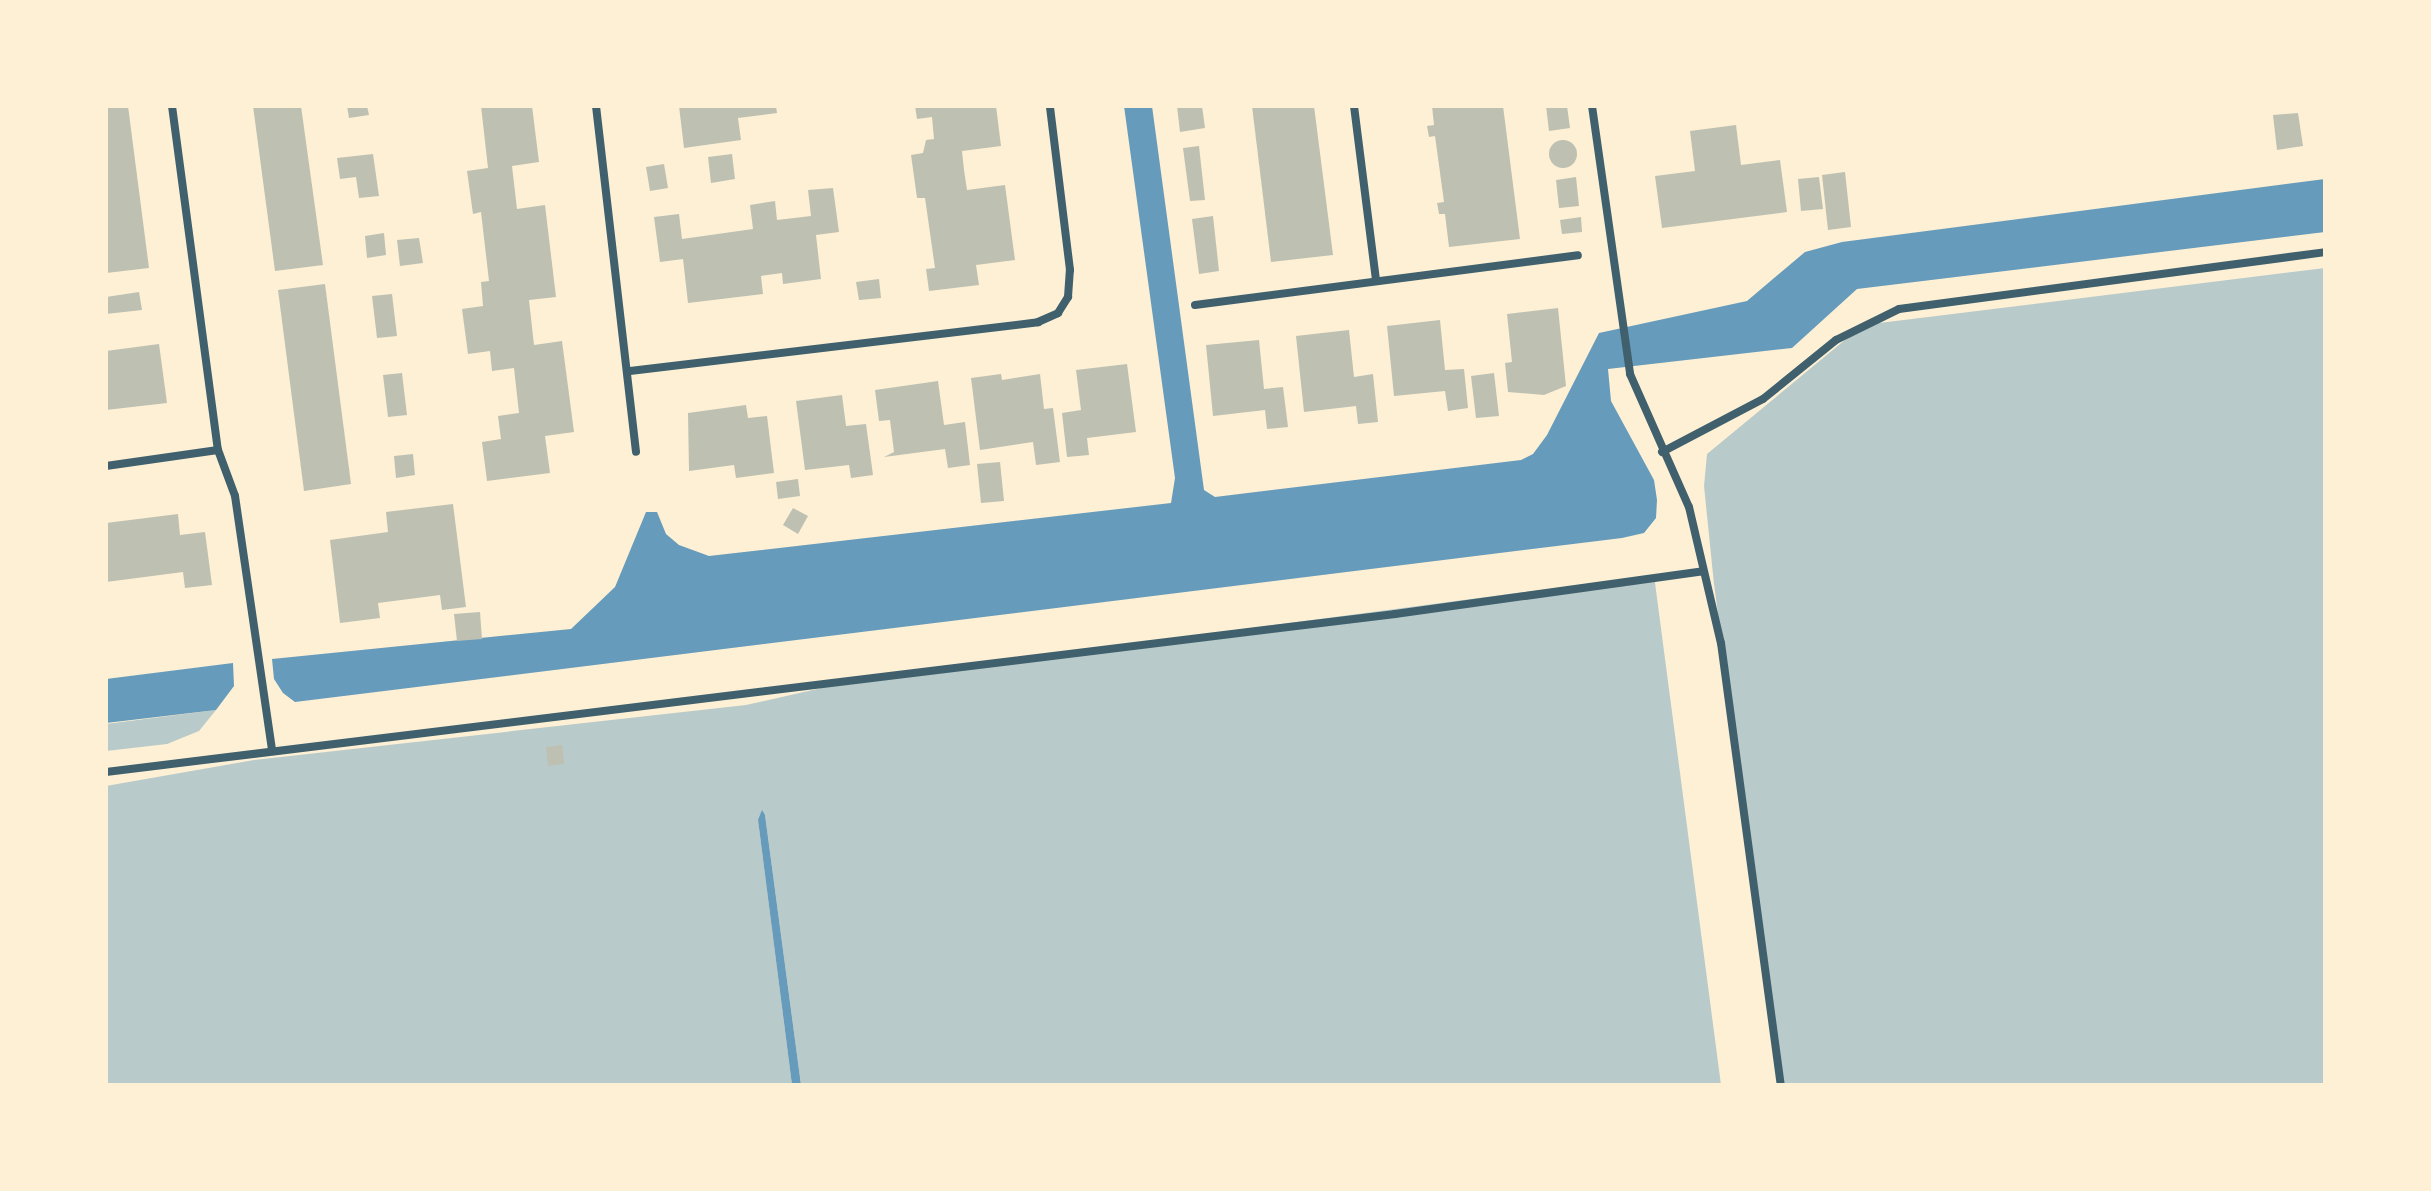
<!DOCTYPE html>
<html>
<head>
<meta charset="utf-8">
<style>
	body { margin:0 }
	#map { position:relative; width:2431px; height:1191px; overflow:hidden; background:#fdf0d5; font-family:Jost,sans-serif }
	div>[style] { position:absolute }
	[style*='--x'] { left:calc(var(--x)*1px); top:calc(var(--y)*1px); width:calc(var(--w)*1px); rotate:calc(var(--a)*1deg) }
	.green>* { inset:0; background:#b9caca }
	.water>* { inset:0; background:#669bbc }
	.building>* { inset:0; background:#bec0b2 }
	.round { border-radius:50% }
	.minor>* { height:8px; margin:-4px; padding:0 4px; transform-origin:4px; border-radius:4px; background:#3f606c }
	span { translate:-50% -50%; white-space:nowrap; text-align:center; line-height:1.15; -webkit-text-stroke:6px #fdf0d5; paint-order:stroke }
	.frame { position:absolute; inset:0; border:108px solid #fdf0d5; pointer-events:none }
</style>
</head>
<body>
<div id="map">
	<div class="green">
		<div style="clip-path:polygon(2325px 268px,2325px 1085px,1782px 1085px,1714px 584px,1704px 486px,1707px 454px,1863px 325px)"></div>
		<div style="clip-path:polygon(1654px 575px,1721px 1085px,801px 1085px,765px 815px,758px 820px,792px 1085px,106px 1085px,106px 786px,254px 760px,746px 705px,857px 680px)"></div>
		<div style="clip-path:polygon(216px 710px,199px 731px,167px 744px,106px 751px,106px 724px)"></div>
	</div>
	<div class="water">
		<div style="clip-path:polygon(1124px 106px,1152px 106px,1204px 490px,1215px 497px,1521px 460px,1533px 454px,1547px 435px,1599px 333px,1747px 301px,1805px 252px,1842px 242px,2325px 179px,2325px 232px,1857px 289px,1792px 348px,1608px 369px,1611px 401px,1654px 480px,1657px 500px,1656px 518px,1644px 533px,1622px 538px,295px 702px,283px 693px,274px 679px,272px 659px,571px 629px,615px 587px,646px 512px,657px 512px,666px 534px,679px 545px,709px 556px,1171px 503px,1175px 478px)"></div>
		<div style="clip-path:polygon(233px 663px,234px 686px,216px 710px,106px 723px,106px 679px)"></div>
		<div style="clip-path:polygon(762px 810px,765px 815px,801px 1085px,792px 1085px,758px 820px)"></div>
	</div>
	<div class="building">
		<div style="clip-path:polygon(106px 106px,128px 106px,149px 268px,106px 273px)"></div>
		<div style="clip-path:polygon(253px 106px,301px 106px,323px 265px,275px 271px)"></div>
		<div style="clip-path:polygon(347px 106px,367px 106px,369px 115px,349px 118px)"></div>
		<div style="clip-path:polygon(481px 106px,532px 106px,539px 162px,512px 166px,517px 209px,545px 205px,556px 297px,529px 300px,534px 345px,562px 341px,574px 432px,545px 436px,550px 473px,487px 481px,482px 442px,501px 439px,498px 416px,519px 413px,514px 368px,492px 371px,490px 351px,468px 354px,462px 309px,483px 306px,481px 282px,489px 281px,481px 212px,473px 214px,467px 171px,488px 168px)"></div>
		<div style="clip-path:polygon(679px 106px,776px 106px,777px 113px,738px 118px,741px 140px,684px 148px)"></div>
		<div style="clip-path:polygon(915px 106px,996px 106px,1001px 146px,962px 151px,964px 170px,967px 190px,1005px 185px,1015px 260px,976px 265px,979px 285px,929px 291px,926px 269px,935px 268px,925px 198px,917px 198px,911px 155px,923px 153px,926px 140px,934px 139px,932px 117px,917px 119px)"></div>
		<div style="clip-path:polygon(1177px 106px,1202px 106px,1205px 128px,1180px 132px)"></div>
		<div style="clip-path:polygon(1252px 106px,1314px 106px,1333px 255px,1271px 262px)"></div>
		<div style="clip-path:polygon(1432px 106px,1503px 106px,1520px 239px,1449px 247px,1445px 214px,1439px 214px,1438px 208px,1437px 203px,1444px 202px,1435px 136px,1429px 137px,1427px 126px,1434px 125px)"></div>
		<div style="clip-path:polygon(1546px 106px,1567px 106px,1570px 128px,1549px 131px)"></div>
		<div style="clip-path:polygon(2298px 113px,2303px 146px,2277px 150px,2273px 115px)"></div>
		<div style="clip-path:polygon(1736px 125px,1741px 165px,1780px 160px,1787px 212px,1662px 228px,1655px 176px,1695px 171px,1690px 131px)"></div>
		<div class="round" style="left:1549px;top:140px;width:28px;height:28px"></div>
		<div style="clip-path:polygon(1199px 146px,1205px 200px,1190px 201px,1183px 148px)"></div>
		<div style="clip-path:polygon(373px 154px,379px 196px,359px 198px,356px 177px,340px 179px,337px 158px)"></div>
		<div style="clip-path:polygon(732px 154px,735px 179px,711px 183px,708px 157px)"></div>
		<div style="clip-path:polygon(664px 164px,668px 188px,650px 191px,646px 167px)"></div>
		<div style="clip-path:polygon(1845px 172px,1851px 227px,1828px 230px,1822px 175px)"></div>
		<div style="clip-path:polygon(1576px 177px,1579px 206px,1559px 208px,1556px 180px)"></div>
		<div style="clip-path:polygon(1819px 177px,1823px 209px,1801px 211px,1798px 179px)"></div>
		<div style="clip-path:polygon(833px 188px,839px 232px,816px 235px,821px 279px,783px 284px,782px 273px,761px 276px,763px 294px,688px 303px,683px 259px,660px 262px,654px 217px,679px 214px,682px 239px,753px 229px,750px 205px,775px 201px,777px 220px,811px 216px,808px 190px)"></div>
		<div style="clip-path:polygon(1213px 216px,1219px 271px,1199px 274px,1192px 219px)"></div>
		<div style="clip-path:polygon(1581px 217px,1582px 232px,1562px 234px,1560px 220px)"></div>
		<div style="clip-path:polygon(384px 233px,386px 255px,367px 258px,365px 236px)"></div>
		<div style="clip-path:polygon(419px 238px,423px 263px,400px 266px,397px 240px)"></div>
		<div style="clip-path:polygon(879px 279px,881px 298px,859px 300px,856px 282px)"></div>
		<div style="clip-path:polygon(325px 284px,351px 484px,304px 491px,278px 290px)"></div>
		<div style="clip-path:polygon(139px 292px,142px 310px,106px 314px,106px 297px)"></div>
		<div style="clip-path:polygon(392px 294px,397px 336px,377px 338px,372px 296px)"></div>
		<div style="clip-path:polygon(1558px 308px,1566px 386px,1544px 395px,1508px 392px,1505px 363px,1512px 362px,1507px 314px)"></div>
		<div style="clip-path:polygon(1440px 320px,1445px 370px,1464px 369px,1468px 408px,1448px 411px,1445px 391px,1394px 396px,1387px 326px)"></div>
		<div style="clip-path:polygon(1349px 330px,1354px 377px,1373px 374px,1378px 422px,1358px 424px,1356px 406px,1304px 412px,1296px 336px)"></div>
		<div style="clip-path:polygon(1259px 340px,1264px 389px,1283px 387px,1288px 427px,1267px 429px,1265px 410px,1213px 416px,1206px 345px)"></div>
		<div style="clip-path:polygon(159px 344px,167px 403px,106px 410px,106px 351px)"></div>
		<div style="clip-path:polygon(1127px 364px,1136px 432px,1087px 438px,1089px 455px,1067px 457px,1062px 413px,1081px 410px,1076px 370px)"></div>
		<div style="clip-path:polygon(402px 373px,407px 415px,388px 417px,383px 375px)"></div>
		<div style="clip-path:polygon(1494px 373px,1499px 416px,1476px 418px,1471px 376px)"></div>
		<div style="clip-path:polygon(1001px 374px,1002px 380px,1040px 374px,1044px 409px,1053px 408px,1060px 462px,1036px 465px,1033px 442px,980px 450px,971px 378px)"></div>
		<div style="clip-path:polygon(938px 381px,944px 425px,965px 422px,970px 465px,948px 468px,945px 449px,884px 457px,894px 452px,890px 420px,879px 421px,875px 390px)"></div>
		<div style="clip-path:polygon(842px 395px,846px 426px,866px 424px,873px 475px,851px 478px,849px 465px,805px 470px,796px 401px)"></div>
		<div style="clip-path:polygon(746px 405px,748px 418px,767px 416px,774px 473px,736px 478px,734px 465px,689px 471px,688px 413px)"></div>
		<div style="clip-path:polygon(413px 454px,415px 475px,396px 478px,394px 456px)"></div>
		<div style="clip-path:polygon(1000px 462px,1004px 501px,981px 503px,977px 464px)"></div>
		<div style="clip-path:polygon(798px 479px,800px 496px,778px 499px,776px 482px)"></div>
		<div style="clip-path:polygon(453px 504px,466px 607px,442px 610px,440px 595px,378px 603px,380px 618px,340px 623px,330px 540px,388px 532px,386px 512px)"></div>
		<div style="clip-path:polygon(793px 508px,808px 516px,798px 534px,783px 525px)"></div>
		<div style="clip-path:polygon(178px 514px,180px 535px,205px 532px,212px 585px,185px 588px,183px 572px,106px 582px,106px 523px)"></div>
		<div style="clip-path:polygon(480px 612px,482px 639px,457px 641px,454px 614px)"></div>
		<div style="clip-path:polygon(562px 745px,564px 764px,548px 766px,546px 747px)"></div>
	</div>
	<div class="minor">
		<div style="--x:172;--y:106;--w:347;--a:82.4"></div>
		<div style="--x:218;--y:450;--w:49;--a:69.7"></div>
		<div style="--x:235;--y:496;--w:256;--a:81.7"></div>
		<div style="--x:596;--y:106;--w:348;--a:83.4"></div>
		<div style="--x:1354;--y:106;--w:176;--a:82.8"></div>
		<div style="--x:1592;--y:106;--w:271;--a:81.9"></div>
		<div style="--x:1630;--y:374;--w:145;--a:66.1"></div>
		<div style="--x:1689;--y:507;--w:140;--a:76.8"></div>
		<div style="--x:1721;--y:643;--w:446;--a:82.3"></div>
		<div style="--x:1195;--y:305;--w:386;--a:-7.4"></div>
		<div style="--x:630;--y:371;--w:411;--a:-6.8"></div>
		<div style="--x:1038;--y:322;--w:22;--a:-24"></div>
		<div style="--x:1058;--y:313;--w:19;--a:-58"></div>
		<div style="--x:1068;--y:297;--w:27;--a:-86"></div>
		<div style="--x:1070;--y:270;--w:165;--a:-97"></div>
		<div style="--x:1662;--y:452;--w:114;--a:-27.7"></div>
		<div style="--x:1763;--y:399;--w:94;--a:-38.9"></div>
		<div style="--x:1836;--y:340;--w:70;--a:-26.2"></div>
		<div style="--x:1899;--y:309;--w:430;--a:-7.6"></div>
		<div style="--x:106;--y:466;--w:113;--a:-8.1"></div>
		<div style="--x:106;--y:772;--w:1299;--a:-6.99"></div>
		<div style="--x:1395;--y:614;--w:311;--a:-7.9"></div>
	</div>
	<div class="frame"></div>
</div>
</body>
</html>
